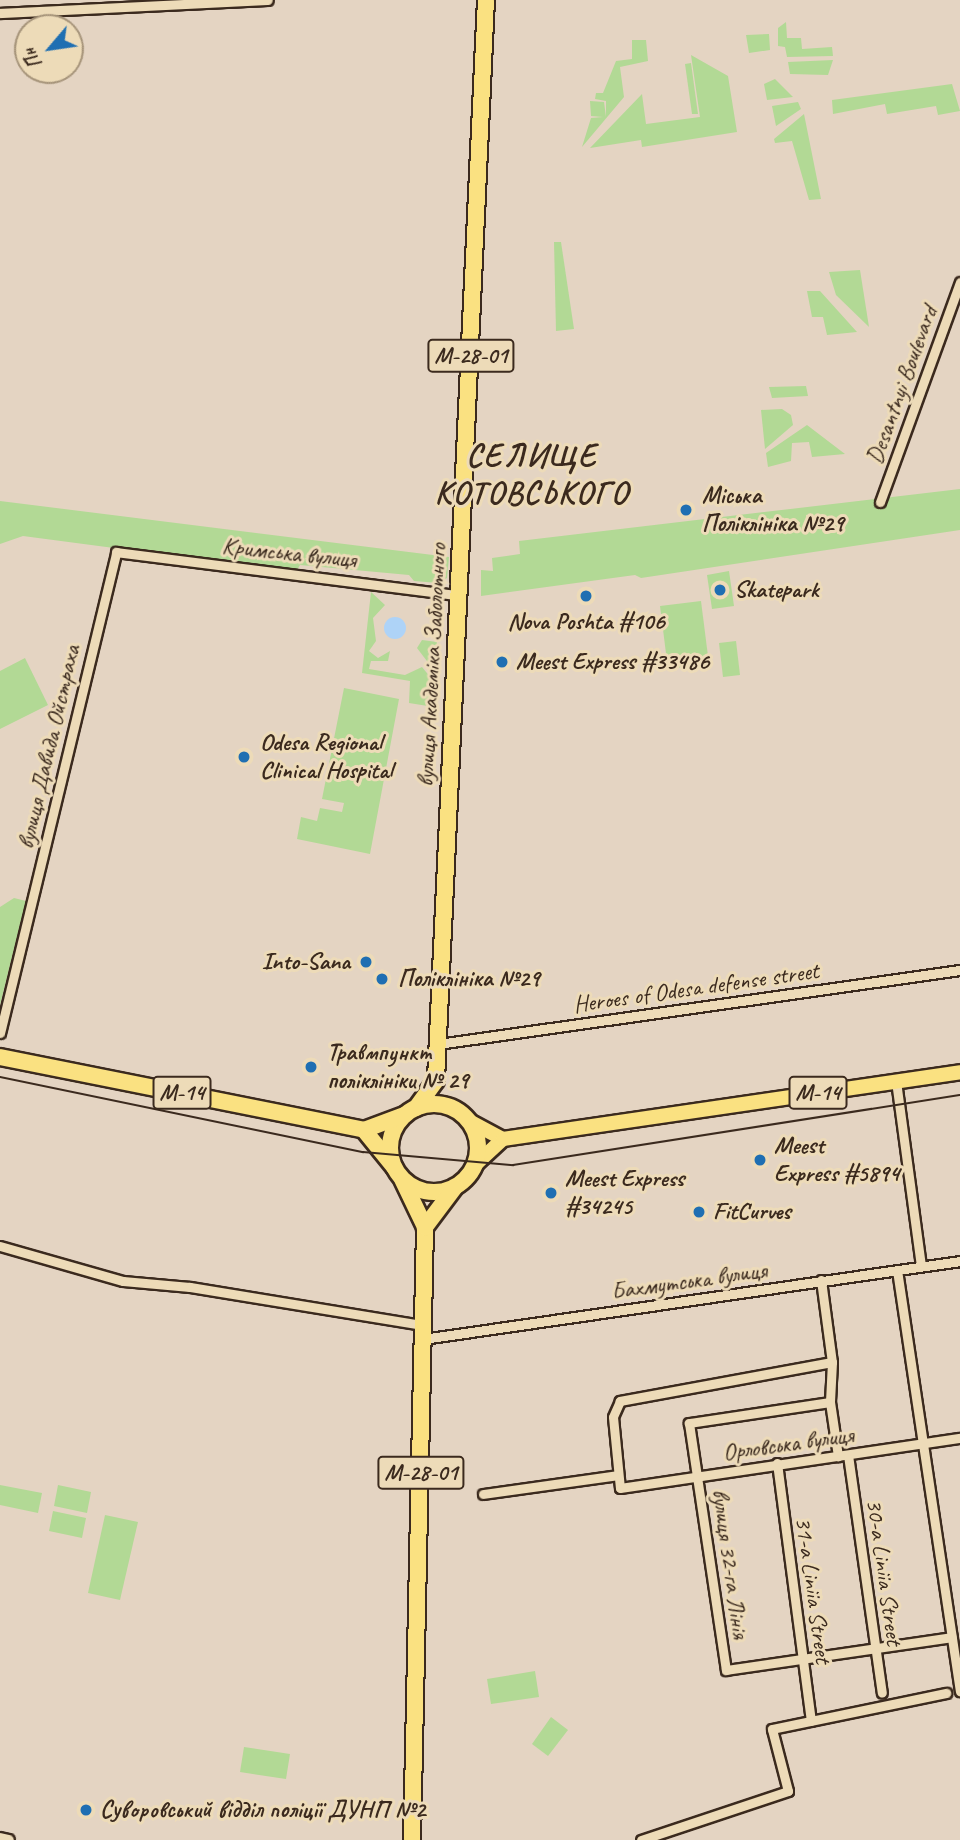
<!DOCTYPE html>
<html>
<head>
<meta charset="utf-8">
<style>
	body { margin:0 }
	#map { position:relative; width:960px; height:1840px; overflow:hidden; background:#e4d4c2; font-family:Caveat,sans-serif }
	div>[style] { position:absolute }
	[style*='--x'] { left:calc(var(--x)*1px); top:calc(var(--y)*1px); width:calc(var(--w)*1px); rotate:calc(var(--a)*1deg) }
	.green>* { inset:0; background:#b2d995 }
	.water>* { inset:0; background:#aed3f7 }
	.round { border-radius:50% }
	.roads { filter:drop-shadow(2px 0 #3b2a1e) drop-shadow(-2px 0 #3b2a1e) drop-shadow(0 2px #3b2a1e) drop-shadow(0 -2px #3b2a1e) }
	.minor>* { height:9px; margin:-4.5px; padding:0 4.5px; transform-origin:4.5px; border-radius:4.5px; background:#eddbb8 }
	.tertiary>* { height:10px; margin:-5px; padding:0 5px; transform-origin:5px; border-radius:5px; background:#eddbb8 }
	.primary>* { height:14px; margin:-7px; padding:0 7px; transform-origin:7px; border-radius:7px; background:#fae181 }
	.trunk>* { height:16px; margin:-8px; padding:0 8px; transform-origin:8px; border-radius:8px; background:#fae181 }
	.trunk>.ring { margin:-8px; padding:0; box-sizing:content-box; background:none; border:16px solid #fae181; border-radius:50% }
	.tram>* { height:2px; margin:-1px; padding:0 1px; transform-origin:1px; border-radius:1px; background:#3b2a1e }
	.dots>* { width:19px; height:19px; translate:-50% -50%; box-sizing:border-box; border:4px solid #eddbb8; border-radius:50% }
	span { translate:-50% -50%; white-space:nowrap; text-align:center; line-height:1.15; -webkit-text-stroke:6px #eddbb8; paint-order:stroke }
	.shield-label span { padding:2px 5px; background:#eddbb8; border:2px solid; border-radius:5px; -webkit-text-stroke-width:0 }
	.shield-label { font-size:23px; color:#3b2a1e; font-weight:700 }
	.street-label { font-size:24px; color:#3b2a1e }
	.poi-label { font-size:24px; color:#3b2a1e; font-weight:700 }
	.left { translate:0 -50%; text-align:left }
	.right { translate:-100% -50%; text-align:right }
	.district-label { font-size:32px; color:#3b2a1e; font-weight:700; letter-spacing:2px }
	.north { position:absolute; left:14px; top:14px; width:70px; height:70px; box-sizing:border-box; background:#eddbb8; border:2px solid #a6947a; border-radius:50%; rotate:241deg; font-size:19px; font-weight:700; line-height:28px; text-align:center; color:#3b2a1e }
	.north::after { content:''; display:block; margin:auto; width:24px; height:32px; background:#1f6fb2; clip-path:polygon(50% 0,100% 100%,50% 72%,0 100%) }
</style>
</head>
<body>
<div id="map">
	<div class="green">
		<div style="clip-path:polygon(786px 22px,787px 38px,801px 38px,802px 49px,832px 47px,833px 56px,787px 57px,785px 47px,778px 46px,778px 28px)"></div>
		<div style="clip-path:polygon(769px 34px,770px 50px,749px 53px,746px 35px)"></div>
		<div style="clip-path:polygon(632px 40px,646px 40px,648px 61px,620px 67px,624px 97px,582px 147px,591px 118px,603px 117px,591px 116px,590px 101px,604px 102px,606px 117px,606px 101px,595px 99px,596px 93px,603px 93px,616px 61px,632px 59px)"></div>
		<div style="clip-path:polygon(691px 55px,728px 76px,737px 132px,642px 147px,641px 140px,590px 148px,642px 94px,646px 124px,700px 117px)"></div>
		<div style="clip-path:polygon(833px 60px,828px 75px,790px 74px,788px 62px)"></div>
		<div style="clip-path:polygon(691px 63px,698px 114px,692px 114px,685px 64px)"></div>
		<div style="clip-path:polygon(775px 79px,793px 97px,767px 100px,764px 84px)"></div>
		<div style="clip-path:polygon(952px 84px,960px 111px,938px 115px,936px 106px,887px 114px,885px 104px,833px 114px,832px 100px)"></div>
		<div style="clip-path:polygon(798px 102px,801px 109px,776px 126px,772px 106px)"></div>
		<div style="clip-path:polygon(804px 114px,821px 199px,809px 200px,792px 141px,775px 143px,774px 139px)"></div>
		<div style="clip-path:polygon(554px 242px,561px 242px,574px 329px,556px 331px)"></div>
		<div style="clip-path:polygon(860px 270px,869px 327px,836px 295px,829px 272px)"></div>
		<div style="clip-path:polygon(807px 291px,820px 291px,857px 332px,827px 335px,823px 317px,812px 317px)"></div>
		<div style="clip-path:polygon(806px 386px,808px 396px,772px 398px,769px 387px)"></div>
		<div style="clip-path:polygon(782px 409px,791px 415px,793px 425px,765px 449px,761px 410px)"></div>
		<div style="clip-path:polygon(807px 425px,845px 454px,812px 457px,809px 442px,792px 443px,791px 461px,768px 467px,766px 453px)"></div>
		<div style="clip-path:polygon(960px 489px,960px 530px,641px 578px,635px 575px,481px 596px,481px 570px,493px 571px,492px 558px,520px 554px,519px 541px)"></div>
		<div style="clip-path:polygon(0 501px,449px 557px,447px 578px,438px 583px,414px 581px,409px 575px,300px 565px,296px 572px,23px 536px,0 544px)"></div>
		<div style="clip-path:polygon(729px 571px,734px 606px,712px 609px,707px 575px)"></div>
		<div style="clip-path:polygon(371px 592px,385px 605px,373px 618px,376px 641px,369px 651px,378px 658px,390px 651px,388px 661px,371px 661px,369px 669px,405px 675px,422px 667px,435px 683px,434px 707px,409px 703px,410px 681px,362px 673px)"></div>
		<div style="clip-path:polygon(701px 601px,709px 664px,668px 669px,660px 606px)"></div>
		<div style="clip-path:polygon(422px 640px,437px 642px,436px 673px,417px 648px)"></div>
		<div style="clip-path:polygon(736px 641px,740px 675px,723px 677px,719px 643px)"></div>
		<div style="clip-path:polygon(25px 658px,48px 705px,0 729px,0 671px)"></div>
		<div style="clip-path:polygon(344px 688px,399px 699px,370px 854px,297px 839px,301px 817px,317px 821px,320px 808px,342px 812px,344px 803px,322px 799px)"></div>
		<div style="clip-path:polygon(14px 898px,26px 901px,0 1005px,0 907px)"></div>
		<div style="clip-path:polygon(0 1485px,42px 1493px,38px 1513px,0 1505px)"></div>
		<div style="clip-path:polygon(58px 1485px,91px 1492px,87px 1513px,54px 1506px)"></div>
		<div style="clip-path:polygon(53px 1511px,86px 1518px,82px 1538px,49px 1531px)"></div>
		<div style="clip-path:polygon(105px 1515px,138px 1522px,120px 1600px,88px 1593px)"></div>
		<div style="clip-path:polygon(535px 1671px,539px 1697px,491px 1704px,487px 1679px)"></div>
		<div style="clip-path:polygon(551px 1717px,568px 1730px,548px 1756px,532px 1744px)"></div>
		<div style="clip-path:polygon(244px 1747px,290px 1754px,286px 1779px,240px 1772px)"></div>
	</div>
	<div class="water">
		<div class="round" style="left:384px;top:617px;width:22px;height:22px"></div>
	</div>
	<div class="roads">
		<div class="minor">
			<div style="--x:0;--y:13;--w:268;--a:-2.8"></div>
			<div style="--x:880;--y:502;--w:234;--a:-70"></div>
			<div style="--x:0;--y:1033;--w:495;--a:-76.4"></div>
			<div style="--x:116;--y:552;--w:344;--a:7.2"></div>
			<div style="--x:438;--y:1044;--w:527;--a:-8.07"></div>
			<div style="--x:896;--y:1081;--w:187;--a:82.3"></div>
			<div style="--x:0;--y:1246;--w:128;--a:15.9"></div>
			<div style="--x:123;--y:1281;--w:67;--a:5.1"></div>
			<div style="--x:190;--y:1287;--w:236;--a:9.3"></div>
			<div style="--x:897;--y:1270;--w:426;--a:81.5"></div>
			<div style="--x:821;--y:1280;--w:83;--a:82.4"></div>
			<div style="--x:832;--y:1362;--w:40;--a:92.9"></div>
			<div style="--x:830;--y:1402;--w:55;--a:81.6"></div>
			<div style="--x:423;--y:1339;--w:543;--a:-8.26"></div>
			<div style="--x:832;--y:1362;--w:216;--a:169.6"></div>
			<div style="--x:620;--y:1401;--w:17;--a:114"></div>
			<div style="--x:613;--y:1417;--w:71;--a:84.4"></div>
			<div style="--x:620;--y:1488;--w:344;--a:-8.4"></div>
			<div style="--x:830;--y:1402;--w:143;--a:171.5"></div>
			<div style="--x:689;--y:1423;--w:250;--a:81.5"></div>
			<div style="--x:726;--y:1670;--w:228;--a:-8.3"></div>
			<div style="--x:848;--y:1455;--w:240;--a:81.9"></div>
			<div style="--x:777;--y:1463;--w:260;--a:82.5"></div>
			<div style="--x:483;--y:1494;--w:136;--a:-8"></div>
			<div style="--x:641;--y:1840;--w:155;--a:-18.4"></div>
			<div style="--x:788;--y:1791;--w:64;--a:-104.5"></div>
			<div style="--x:772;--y:1729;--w:178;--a:-11.7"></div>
		</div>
		<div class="tertiary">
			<div style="--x:0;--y:1838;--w:9;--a:13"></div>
		</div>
		<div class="primary">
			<div style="--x:469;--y:1121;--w:38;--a:28"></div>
			<div style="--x:475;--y:1165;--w:38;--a:-43"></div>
			<div style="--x:503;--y:1139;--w:462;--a:-8.3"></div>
		</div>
		<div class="trunk">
			<div style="--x:0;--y:1057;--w:371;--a:11.3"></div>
			<div style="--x:364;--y:1130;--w:48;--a:51"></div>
			<div class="ring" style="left:390px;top:1104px;width:72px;height:72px"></div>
			<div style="--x:416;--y:1108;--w:34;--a:-54"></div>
			<div style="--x:436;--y:1080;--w:1081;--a:-87.35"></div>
			<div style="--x:364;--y:1130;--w:43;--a:-20.6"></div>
			<div style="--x:402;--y:1179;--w:53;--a:64.4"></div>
			<div style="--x:425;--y:1227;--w:613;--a:91.21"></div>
			<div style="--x:425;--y:1227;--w:50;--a:-53.1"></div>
		</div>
	</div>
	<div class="tram">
		<div style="--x:0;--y:1077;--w:371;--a:11.7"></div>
		<div style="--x:363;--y:1152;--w:151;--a:5"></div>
		<div style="--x:513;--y:1165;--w:452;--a:-8.9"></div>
	</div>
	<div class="dots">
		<div style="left:686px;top:510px;background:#1f6fb2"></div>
		<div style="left:720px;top:590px;background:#1f6fb2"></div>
		<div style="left:586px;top:596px;background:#1f6fb2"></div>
		<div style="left:502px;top:662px;background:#1f6fb2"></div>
		<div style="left:244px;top:757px;background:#1f6fb2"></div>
		<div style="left:366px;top:962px;background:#1f6fb2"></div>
		<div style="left:382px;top:979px;background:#1f6fb2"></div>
		<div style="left:311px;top:1067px;background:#1f6fb2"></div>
		<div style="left:760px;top:1160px;background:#1f6fb2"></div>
		<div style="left:551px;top:1193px;background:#1f6fb2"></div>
		<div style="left:699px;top:1212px;background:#1f6fb2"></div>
		<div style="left:86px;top:1810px;background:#1f6fb2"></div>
	</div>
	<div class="shield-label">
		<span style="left:471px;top:356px">М-28-01</span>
		<span style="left:182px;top:1093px">М-14</span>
		<span style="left:818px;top:1093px">М-14</span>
		<span style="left:421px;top:1473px">М-28-01</span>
	</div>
	<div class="street-label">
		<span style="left:902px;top:385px;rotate:-70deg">Desantnyi Boulevard</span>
		<span style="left:289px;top:553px;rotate:6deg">Кримська вулиця</span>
		<span style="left:432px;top:665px;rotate:-87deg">вулиця Академіка Заболотного</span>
		<span style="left:49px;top:747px;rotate:-77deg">вулиця Давида Ойстраха</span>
		<span style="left:696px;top:988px;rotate:-8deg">Heroes of Odesa defense street</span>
		<span style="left:689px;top:1281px;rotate:-8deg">Бахмутська вулиця</span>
		<span style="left:788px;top:1444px;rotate:-8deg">Орловська вулиця</span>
		<span style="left:730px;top:1564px;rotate:82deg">вулиця 32-га Лінія</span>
		<span style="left:884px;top:1572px;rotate:82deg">30-a Liniia Street</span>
		<span style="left:813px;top:1590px;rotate:82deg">31-a Liniia Street</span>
	</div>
	<div class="poi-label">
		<span class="left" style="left:702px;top:510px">Міська<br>Поліклініка №29</span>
		<span class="left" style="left:734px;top:590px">Skatepark</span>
		<span style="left:586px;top:622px">Nova Poshta #106</span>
		<span class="left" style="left:516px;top:662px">Meest Express #33486</span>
		<span class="left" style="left:260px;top:757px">Odesa Regional<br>Clinical Hospital</span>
		<span class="right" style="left:350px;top:962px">Into-Sana</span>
		<span class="left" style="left:398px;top:979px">Поліклініка №29</span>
		<span class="left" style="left:327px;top:1067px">Травмпункт<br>поліклініки № 29</span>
		<span class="left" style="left:774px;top:1160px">Meest<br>Express #5894</span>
		<span class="left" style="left:565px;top:1193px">Meest Express<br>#34245</span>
		<span class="left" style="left:713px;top:1212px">FitCurves</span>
		<span class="left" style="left:100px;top:1810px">Суворовський відділ поліції ДУНП №2</span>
	</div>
	<div class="district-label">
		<span style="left:532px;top:475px">СЕЛИЩЕ<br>КОТОВСЬКОГО</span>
	</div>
	<div class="north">Пн</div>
</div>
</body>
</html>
